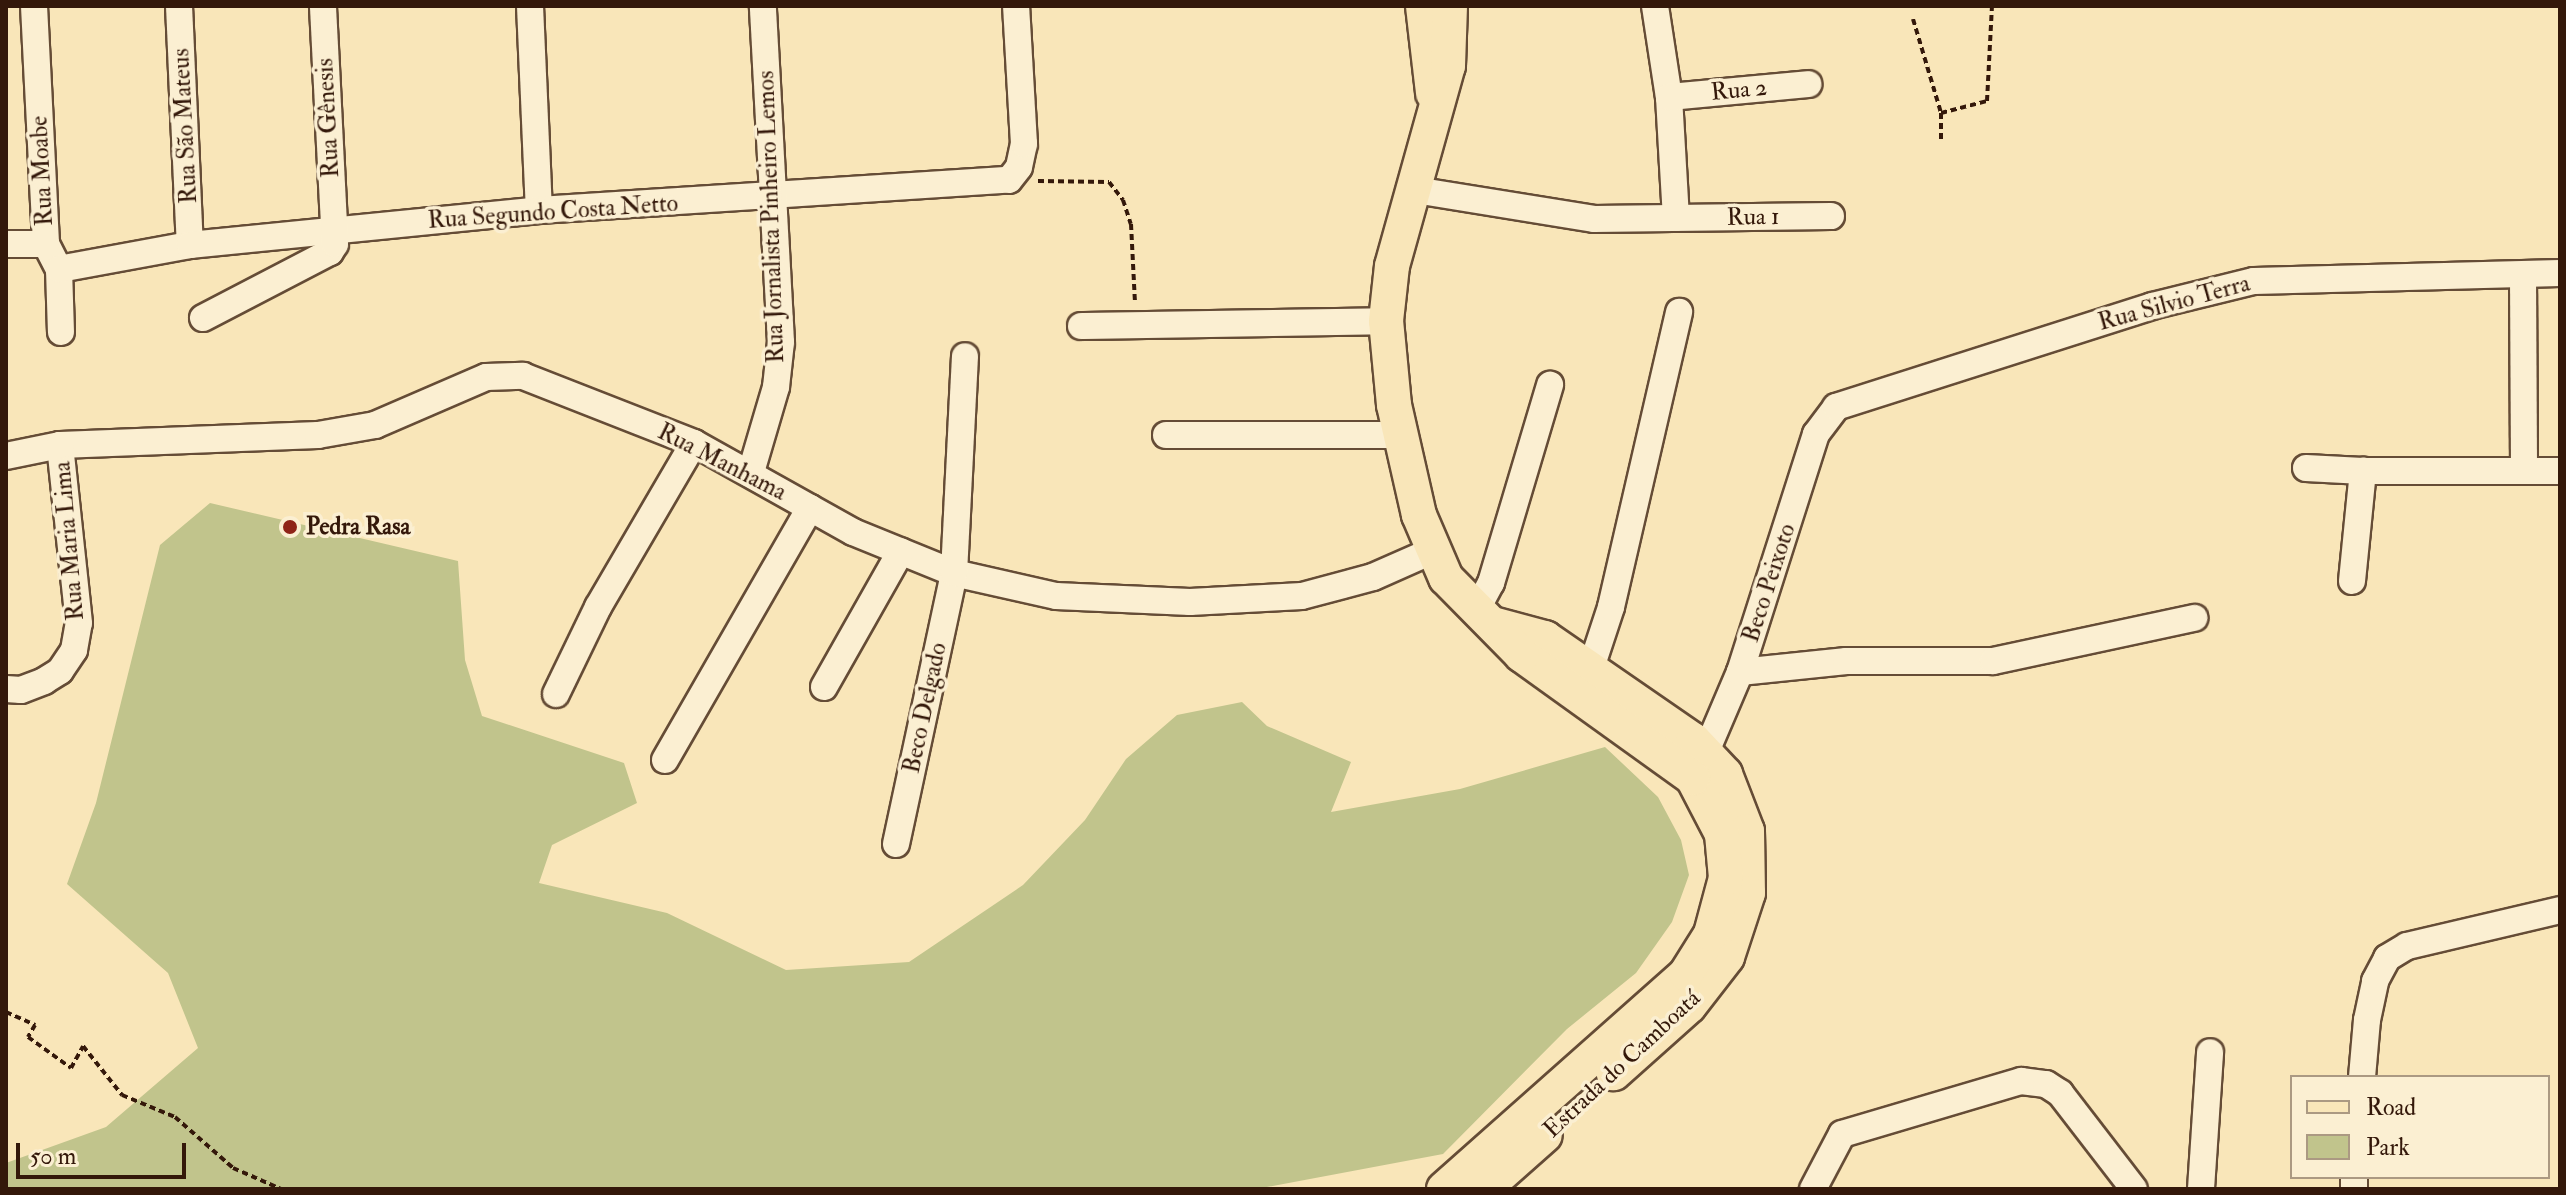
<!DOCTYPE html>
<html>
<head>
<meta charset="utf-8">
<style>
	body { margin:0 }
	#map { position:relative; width:2566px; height:1195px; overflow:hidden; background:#f9e6b9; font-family:"IM FELL Double Pica",serif }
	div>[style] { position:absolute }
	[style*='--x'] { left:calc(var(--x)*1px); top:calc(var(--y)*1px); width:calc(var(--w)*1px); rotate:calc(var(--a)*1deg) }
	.green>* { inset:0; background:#c1c48c }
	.path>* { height:4px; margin-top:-2px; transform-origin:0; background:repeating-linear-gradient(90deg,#34180a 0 6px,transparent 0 10px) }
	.roads { filter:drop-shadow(2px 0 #654c36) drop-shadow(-2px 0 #654c36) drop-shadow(0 2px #654c36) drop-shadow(0 -2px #654c36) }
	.minor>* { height:26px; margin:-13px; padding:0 13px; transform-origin:13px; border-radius:13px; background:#fbefd2 }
	.major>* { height:34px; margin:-17px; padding:0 17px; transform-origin:17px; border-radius:17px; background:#f9e6b9 }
	.dots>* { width:22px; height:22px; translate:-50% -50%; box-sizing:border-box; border:4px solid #fbefd2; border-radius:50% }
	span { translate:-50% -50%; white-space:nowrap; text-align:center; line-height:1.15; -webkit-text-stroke:7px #fbefd2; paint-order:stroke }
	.street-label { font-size:24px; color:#34180a }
	.poi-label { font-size:24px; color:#34180a; font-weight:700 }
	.left { translate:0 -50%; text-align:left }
	.frame { position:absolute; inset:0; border:8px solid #34180a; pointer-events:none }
	.legend { position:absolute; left:2290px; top:1075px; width:260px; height:104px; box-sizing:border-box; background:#fbefd2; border:2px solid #ab9982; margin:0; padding:10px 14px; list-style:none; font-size:24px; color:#34180a }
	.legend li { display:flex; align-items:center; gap:16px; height:40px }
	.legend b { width:40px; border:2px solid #ab9982 }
	.scale { position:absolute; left:16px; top:1143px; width:170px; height:36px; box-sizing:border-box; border:4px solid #34180a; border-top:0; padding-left:10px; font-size:24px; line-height:28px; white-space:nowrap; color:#34180a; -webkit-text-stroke:6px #fbefd2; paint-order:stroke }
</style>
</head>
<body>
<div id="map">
	<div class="green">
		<div style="clip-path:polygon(210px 503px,458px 561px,465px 660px,482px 716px,624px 763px,637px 803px,552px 845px,539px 883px,667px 913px,786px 970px,909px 962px,1023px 885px,1085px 820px,1126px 759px,1177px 715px,1242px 702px,1267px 726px,1351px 762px,1331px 812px,1460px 789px,1605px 747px,1658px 797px,1681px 840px,1689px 875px,1672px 922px,1636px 973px,1567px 1029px,1443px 1154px,1256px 1189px,6px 1189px,6px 1163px,106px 1127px,198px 1048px,168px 973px,67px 884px,96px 803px,160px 545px)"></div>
	</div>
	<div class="path">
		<div style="--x:1913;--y:19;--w:98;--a:73.4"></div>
		<div style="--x:1941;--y:113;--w:26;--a:90"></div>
		<div style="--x:1941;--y:113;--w:48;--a:-14.6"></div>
		<div style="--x:1987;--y:101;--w:95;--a:-87"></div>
		<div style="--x:1038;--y:181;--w:71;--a:0.8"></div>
		<div style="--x:1109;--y:182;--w:23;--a:52"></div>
		<div style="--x:1123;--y:200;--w:25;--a:72"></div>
		<div style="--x:1131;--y:224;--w:80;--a:87.1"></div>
		<div style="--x:6;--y:1012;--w:32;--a:24"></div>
		<div style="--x:35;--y:1025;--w:14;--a:120"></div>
		<div style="--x:28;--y:1037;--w:53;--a:35.8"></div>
		<div style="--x:71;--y:1068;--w:25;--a:-61"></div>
		<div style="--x:83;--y:1046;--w:63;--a:51.5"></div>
		<div style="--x:122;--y:1095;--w:57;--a:22.5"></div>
		<div style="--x:175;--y:1117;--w:77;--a:41.3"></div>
		<div style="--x:233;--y:1168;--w:52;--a:23.6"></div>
	</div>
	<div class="roads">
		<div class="minor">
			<div style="--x:34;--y:6;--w:238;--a:87.1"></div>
			<div style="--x:46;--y:244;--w:28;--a:63"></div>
			<div style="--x:59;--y:269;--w:63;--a:88.2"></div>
			<div style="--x:179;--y:6;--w:239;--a:87.4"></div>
			<div style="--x:530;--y:6;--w:204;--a:87.5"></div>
			<div style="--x:1655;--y:6;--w:92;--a:81.3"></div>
			<div style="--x:1669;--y:97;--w:121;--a:86.7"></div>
			<div style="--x:1669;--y:97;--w:140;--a:-5.3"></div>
			<div style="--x:1415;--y:190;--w:181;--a:9.2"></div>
			<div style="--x:1594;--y:219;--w:237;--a:-0.7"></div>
			<div style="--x:6;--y:244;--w:40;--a:0"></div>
			<div style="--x:59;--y:269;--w:133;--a:-10.4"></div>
			<div style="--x:190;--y:245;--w:351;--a:-5.7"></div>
			<div style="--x:539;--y:210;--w:471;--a:-3.7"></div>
			<div style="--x:1009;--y:180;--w:16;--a:-52"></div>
			<div style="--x:1019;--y:167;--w:24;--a:-78"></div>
			<div style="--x:1024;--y:144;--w:138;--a:-93.3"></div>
			<div style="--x:2523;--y:275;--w:196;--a:89.7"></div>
			<div style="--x:203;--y:318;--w:143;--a:-27.5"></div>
			<div style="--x:330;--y:252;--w:9;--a:-58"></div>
			<div style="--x:335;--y:244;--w:238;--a:-92.9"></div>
			<div style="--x:1081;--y:326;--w:305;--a:-0.9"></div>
			<div style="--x:1166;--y:435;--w:234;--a:0"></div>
			<div style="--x:6;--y:456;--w:55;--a:-11.5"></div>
			<div style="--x:60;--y:445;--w:258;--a:-2.2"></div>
			<div style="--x:318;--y:435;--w:58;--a:-10"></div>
			<div style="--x:375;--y:425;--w:121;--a:-23.4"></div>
			<div style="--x:486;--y:377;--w:37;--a:-2"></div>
			<div style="--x:523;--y:376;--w:184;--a:21.4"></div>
			<div style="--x:694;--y:443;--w:182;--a:29.2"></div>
			<div style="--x:853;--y:532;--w:109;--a:22.1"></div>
			<div style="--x:954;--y:573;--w:105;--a:12.7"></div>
			<div style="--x:1056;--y:596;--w:134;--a:2.6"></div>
			<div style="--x:1190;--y:602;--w:112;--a:-3.1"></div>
			<div style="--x:1302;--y:596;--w:73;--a:-15"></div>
			<div style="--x:1373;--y:577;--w:64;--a:-23.8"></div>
			<div style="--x:2306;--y:468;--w:57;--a:3"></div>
			<div style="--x:751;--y:472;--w:89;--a:-73.6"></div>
			<div style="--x:776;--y:387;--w:45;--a:-83.7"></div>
			<div style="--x:781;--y:342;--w:336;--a:-93.1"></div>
			<div style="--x:2352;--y:581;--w:111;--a:-84.3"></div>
			<div style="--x:2363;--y:471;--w:197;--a:0"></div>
			<div style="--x:1477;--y:609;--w:30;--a:-62"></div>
			<div style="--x:1491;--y:583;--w:207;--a:-73.4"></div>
			<div style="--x:1591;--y:668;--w:64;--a:-71.8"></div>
			<div style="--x:1611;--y:607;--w:303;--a:-77"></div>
			<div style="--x:1740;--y:672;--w:107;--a:-5.9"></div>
			<div style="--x:1846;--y:661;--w:147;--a:0"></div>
			<div style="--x:1993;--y:661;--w:206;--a:-12.1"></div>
			<div style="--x:824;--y:687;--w:156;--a:-60.5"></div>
			<div style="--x:6;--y:689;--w:15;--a:4"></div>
			<div style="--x:21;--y:690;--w:25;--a:-21"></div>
			<div style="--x:44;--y:681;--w:19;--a:-32"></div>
			<div style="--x:60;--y:671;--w:25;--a:-56"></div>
			<div style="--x:74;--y:650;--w:27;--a:-80"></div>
			<div style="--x:79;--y:623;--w:179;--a:-96.1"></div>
			<div style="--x:556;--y:694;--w:97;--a:-64.2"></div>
			<div style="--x:598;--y:607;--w:190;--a:-59.7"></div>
			<div style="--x:665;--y:760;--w:291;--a:-60.1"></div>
			<div style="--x:1699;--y:768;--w:104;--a:-66.9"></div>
			<div style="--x:1740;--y:672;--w:250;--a:-72.3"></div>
			<div style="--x:1816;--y:434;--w:34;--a:-53"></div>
			<div style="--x:1836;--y:407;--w:332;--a:-17.7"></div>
			<div style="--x:2152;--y:306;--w:105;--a:-13.8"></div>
			<div style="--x:2254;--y:281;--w:306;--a:-1.5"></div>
			<div style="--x:896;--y:844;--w:277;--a:-77.9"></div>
			<div style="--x:954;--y:573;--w:217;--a:-87.1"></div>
			<div style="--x:2362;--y:1077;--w:57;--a:-85"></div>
			<div style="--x:2367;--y:1020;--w:40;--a:-78"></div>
			<div style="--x:2375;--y:981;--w:26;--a:-62"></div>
			<div style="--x:2387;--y:958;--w:23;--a:-31"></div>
			<div style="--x:2407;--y:946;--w:157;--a:-13.2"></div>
			<div style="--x:1813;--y:1189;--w:62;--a:-62.2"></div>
			<div style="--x:1842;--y:1134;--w:187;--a:-16.5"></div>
			<div style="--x:2021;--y:1081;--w:25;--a:7"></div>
			<div style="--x:2046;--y:1084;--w:17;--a:33"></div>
			<div style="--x:2060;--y:1093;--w:121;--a:52.4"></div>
			<div style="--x:2201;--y:1189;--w:137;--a:-86.2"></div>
			<div style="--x:2354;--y:1189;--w:12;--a:-90"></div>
		</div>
		<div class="major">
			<div style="--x:1423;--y:6;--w:88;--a:83.4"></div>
			<div style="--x:1496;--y:625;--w:51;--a:14.9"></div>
			<div style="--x:1545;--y:638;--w:180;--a:34.6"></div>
			<div style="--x:1693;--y:740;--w:47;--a:46.7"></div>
			<div style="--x:1725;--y:774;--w:61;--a:68.9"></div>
			<div style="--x:1747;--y:831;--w:62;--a:89.1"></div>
			<div style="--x:1748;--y:893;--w:67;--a:108.2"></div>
			<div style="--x:1727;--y:957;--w:62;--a:127.8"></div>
			<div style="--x:1689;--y:1006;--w:101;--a:138.2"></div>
			<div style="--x:1444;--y:1189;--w:324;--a:-41.6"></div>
			<div style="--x:1686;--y:974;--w:47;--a:-58"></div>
			<div style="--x:1711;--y:934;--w:58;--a:-75"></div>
			<div style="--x:1726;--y:878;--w:44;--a:-95.2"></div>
			<div style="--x:1722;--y:834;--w:63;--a:-117.4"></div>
			<div style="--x:1693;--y:778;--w:211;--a:-144.3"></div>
			<div style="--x:1522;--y:655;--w:108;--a:-134.6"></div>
			<div style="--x:1446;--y:578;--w:69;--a:-113.2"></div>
			<div style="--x:1419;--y:515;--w:113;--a:-102.8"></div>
			<div style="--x:1394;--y:405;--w:84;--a:-95.4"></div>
			<div style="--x:1386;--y:321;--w:55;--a:-83.8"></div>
			<div style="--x:1392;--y:266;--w:208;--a:-74.4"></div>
			<div style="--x:1448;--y:66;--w:60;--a:-88.1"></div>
			<div style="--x:1484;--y:1189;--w:81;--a:-41.5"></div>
		</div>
	</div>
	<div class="dots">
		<div style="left:290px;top:527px;background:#8f2418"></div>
	</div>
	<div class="street-label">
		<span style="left:1739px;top:90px;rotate:-5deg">Rua 2</span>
		<span style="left:328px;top:118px;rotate:-93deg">Rua Gênesis</span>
		<span style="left:185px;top:126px;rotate:-93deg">Rua São Mateus</span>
		<span style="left:42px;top:171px;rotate:-93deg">Rua Moabe</span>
		<span style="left:553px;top:212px;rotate:-4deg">Rua Segundo Costa Netto</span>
		<span style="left:771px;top:217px;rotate:-92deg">Rua Jornalista Pinheiro Lemos</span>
		<span style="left:1753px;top:217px;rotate:-1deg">Rua 1</span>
		<span style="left:2174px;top:303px;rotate:-15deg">Rua Silvio Terra</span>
		<span style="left:722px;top:462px;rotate:27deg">Rua Manhama</span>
		<span style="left:69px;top:541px;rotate:-95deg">Rua Maria Lima</span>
		<span style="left:1769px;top:583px;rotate:-72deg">Beco Peixoto</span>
		<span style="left:925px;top:708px;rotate:-78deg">Beco Delgado</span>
		<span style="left:1622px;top:1064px;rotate:-43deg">Estrada do Camboatá</span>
	</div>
	<div class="poi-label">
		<span class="left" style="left:306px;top:527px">Pedra Rasa</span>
	</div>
	<div class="frame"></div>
	<ul class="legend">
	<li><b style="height:10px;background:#f9e6b9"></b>Road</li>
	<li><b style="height:22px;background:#c1c48c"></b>Park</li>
	</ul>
	<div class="scale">50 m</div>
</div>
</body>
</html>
